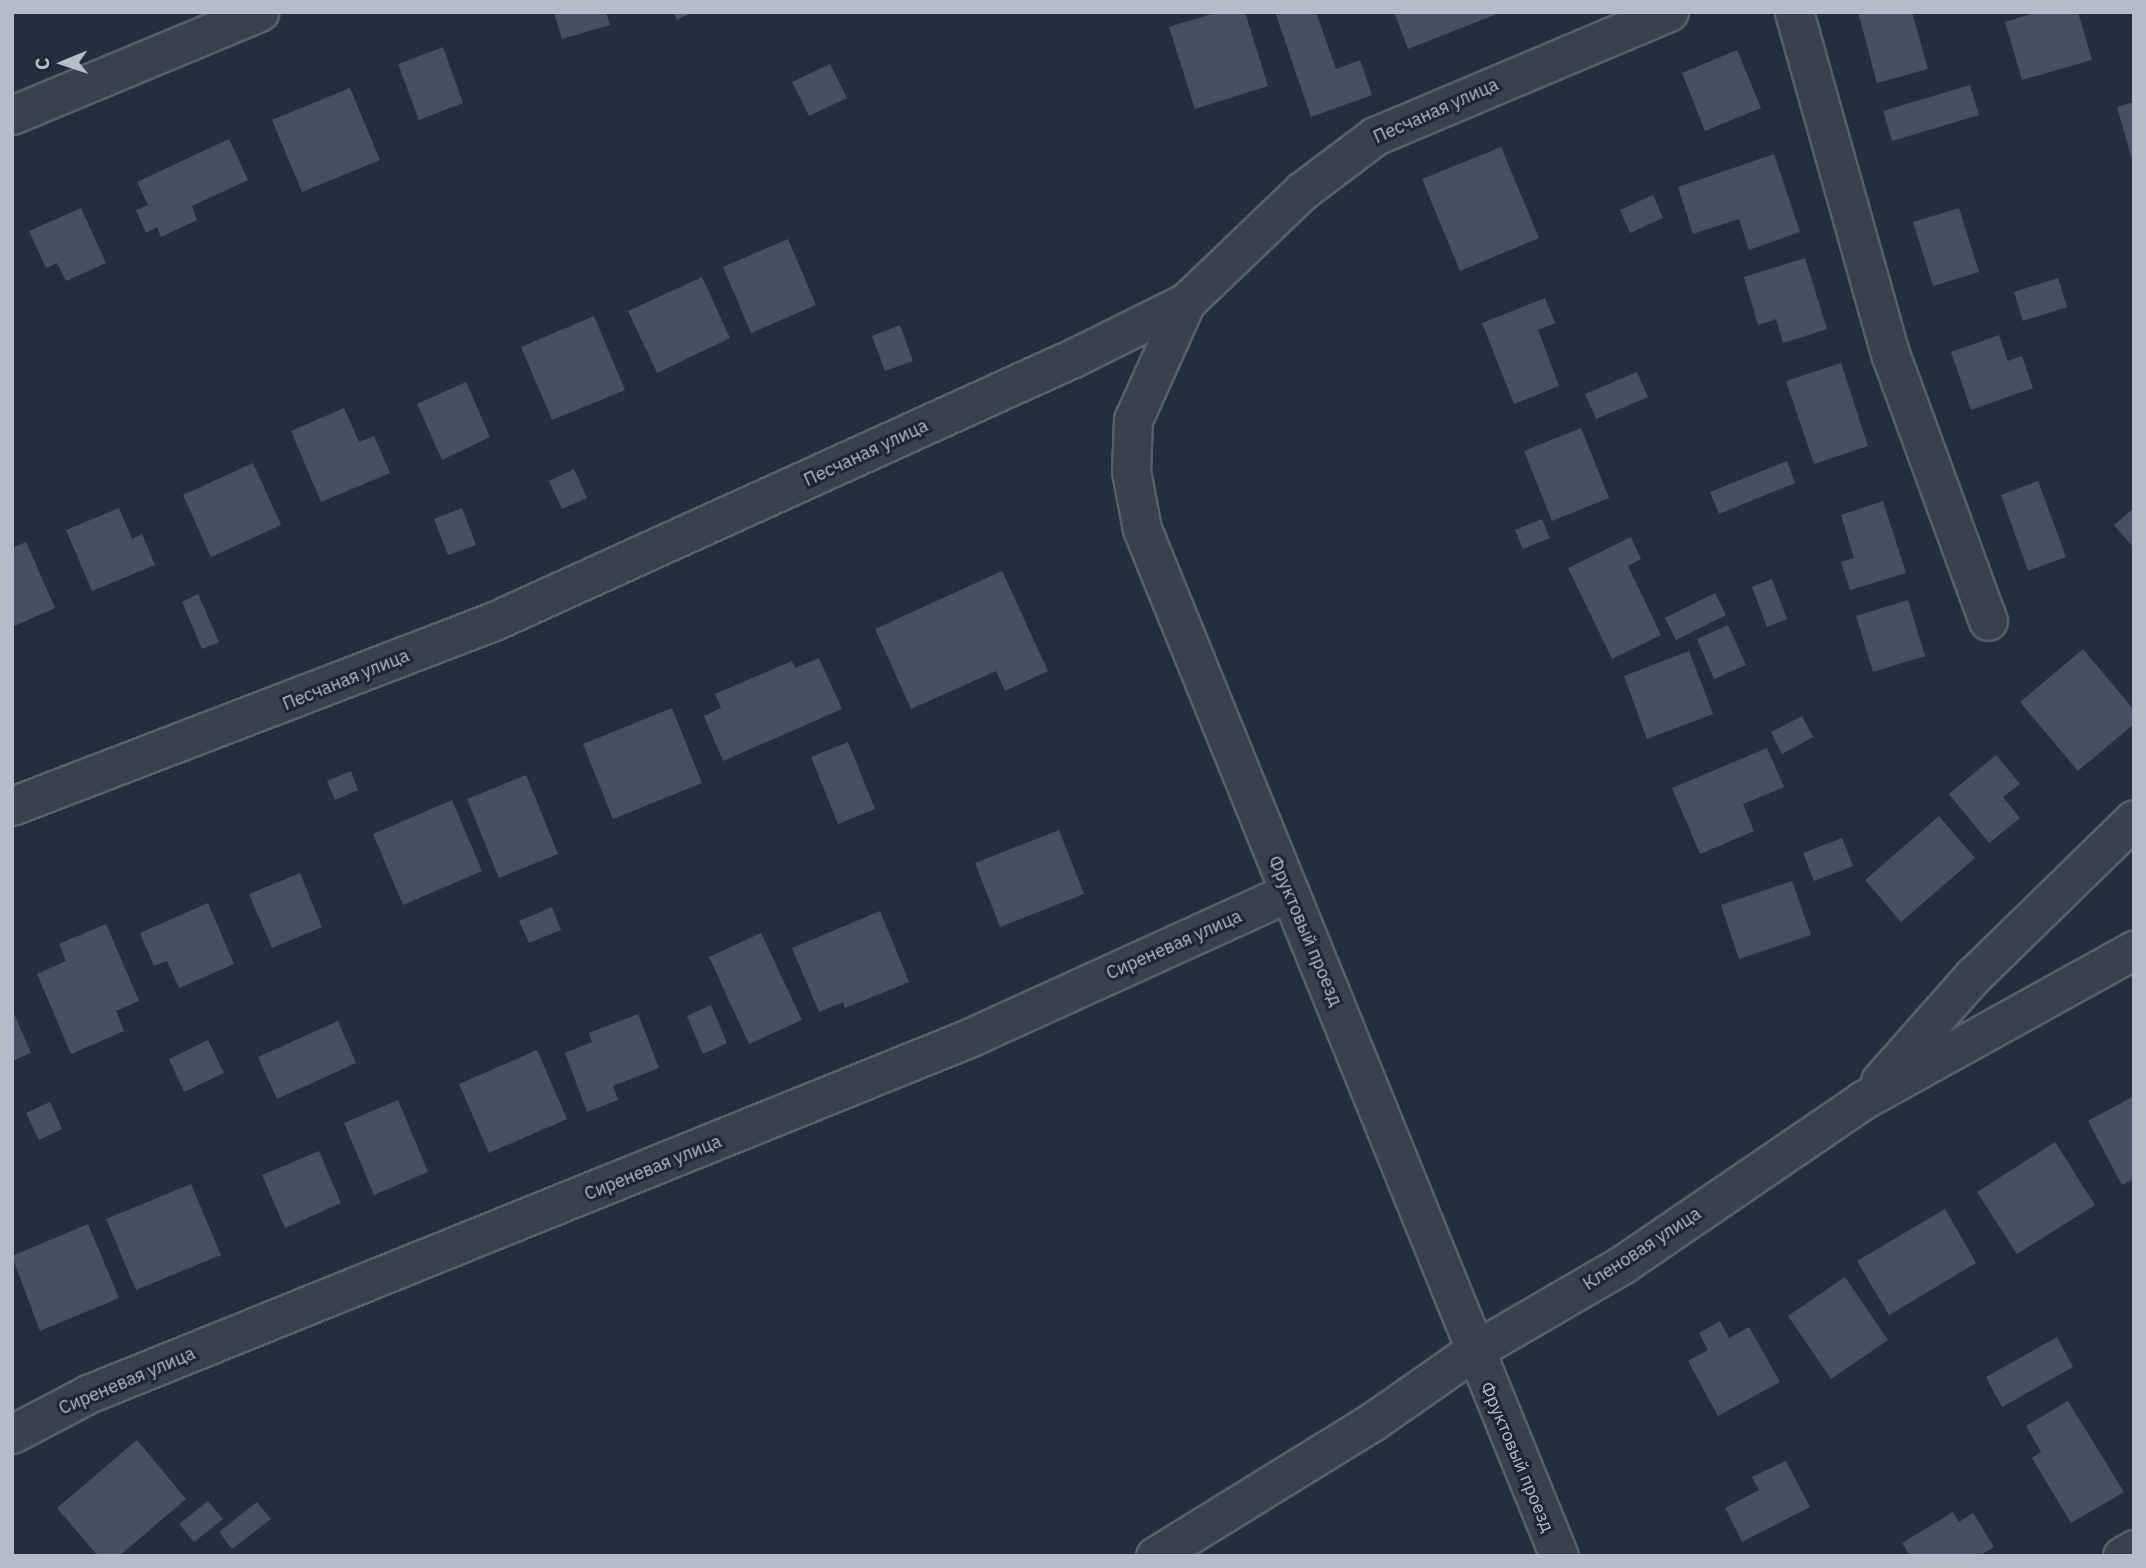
<!DOCTYPE html>
<html>
<head>
<meta charset="utf-8">
<style>
	body { margin:0 }
	#map { position:relative; width:2146px; height:1568px; overflow:hidden; background:#242f3e; font-family:"IBM Plex Sans",sans-serif }
	div>[style] { position:absolute }
	[style*='--x'] { left:calc(var(--x)*1px); top:calc(var(--y)*1px); width:calc(var(--w)*1px); rotate:calc(var(--a)*1deg) }
	.building>* { inset:0; background:#455162 }
	.roads { filter:drop-shadow(2px 0 #565f6c) drop-shadow(-2px 0 #565f6c) drop-shadow(0 2px #565f6c) drop-shadow(0 -2px #565f6c) }
	.minor>* { height:37px; margin:-18.5px; padding:0 18.5px; transform-origin:18.5px; border-radius:18.5px; background:#38414e }
	span { translate:-50% -50%; white-space:nowrap; text-align:center; line-height:1.15; -webkit-text-stroke:6px #1d2633; paint-order:stroke }
	.street-label { font-size:18px; color:#b4bcc9 }
	.frame { position:absolute; inset:0; border:14px solid #b4bcc9; pointer-events:none }
	.north { position:absolute; left:28px; top:28px; width:70px; height:70px; -webkit-text-stroke:5px #1d2633; paint-order:stroke; rotate:268deg; font-size:19px; font-weight:700; line-height:28px; text-align:center; color:#b4bcc9 }
	.north::after { content:''; display:block; margin:auto; width:24px; height:32px; background:#b4bcc9; clip-path:polygon(50% 0,100% 100%,50% 72%,0 100%) }
</style>
</head>
<body>
<div id="map">
	<div class="building">
		<div style="clip-path:polygon(554px 12px,606px 12px,610px 25px,562px 39px)"></div>
		<div style="clip-path:polygon(673px 12px,693px 12px,677px 20px)"></div>
		<div style="clip-path:polygon(1218px 12px,1245px 12px,1268px 86px,1195px 109px,1169px 27px)"></div>
		<div style="clip-path:polygon(1275px 12px,1316px 12px,1336px 69px,1360px 60px,1372px 95px,1311px 117px)"></div>
		<div style="clip-path:polygon(1394px 12px,1502px 12px,1408px 49px)"></div>
		<div style="clip-path:polygon(1858px 12px,1912px 12px,1928px 69px,1877px 83px)"></div>
		<div style="clip-path:polygon(2037px 12px,2078px 12px,2092px 60px,2022px 80px,2005px 22px)"></div>
		<div style="clip-path:polygon(443px 47px,463px 103px,419px 120px,398px 64px)"></div>
		<div style="clip-path:polygon(1737px 50px,1761px 108px,1705px 131px,1682px 73px)"></div>
		<div style="clip-path:polygon(830px 64px,847px 98px,809px 116px,792px 82px)"></div>
		<div style="clip-path:polygon(1970px 85px,1979px 115px,1892px 141px,1883px 111px)"></div>
		<div style="clip-path:polygon(350px 88px,380px 160px,302px 192px,272px 120px)"></div>
		<div style="clip-path:polygon(2134px 102px,2134px 163px,2133px 163px,2117px 107px)"></div>
		<div style="clip-path:polygon(229px 139px,248px 180px,192px 206px,197px 220px,161px 237px,157px 227px,146px 233px,136px 210px,148px 205px,137px 182px)"></div>
		<div style="clip-path:polygon(1501px 147px,1539px 238px,1460px 271px,1422px 179px)"></div>
		<div style="clip-path:polygon(1774px 154px,1800px 232px,1749px 250px,1739px 219px,1693px 234px,1678px 187px)"></div>
		<div style="clip-path:polygon(1653px 195px,1663px 218px,1630px 233px,1620px 210px)"></div>
		<div style="clip-path:polygon(81px 208px,106px 263px,66px 281px,57px 263px,46px 268px,29px 231px)"></div>
		<div style="clip-path:polygon(1959px 208px,1979px 272px,1933px 286px,1913px 222px)"></div>
		<div style="clip-path:polygon(788px 239px,816px 305px,751px 333px,723px 267px)"></div>
		<div style="clip-path:polygon(1805px 258px,1827px 329px,1783px 343px,1776px 319px,1758px 325px,1744px 277px)"></div>
		<div style="clip-path:polygon(702px 277px,730px 338px,657px 373px,628px 311px)"></div>
		<div style="clip-path:polygon(2058px 278px,2067px 307px,2023px 321px,2014px 292px)"></div>
		<div style="clip-path:polygon(1545px 298px,1555px 323px,1538px 330px,1559px 386px,1514px 404px,1482px 323px)"></div>
		<div style="clip-path:polygon(594px 316px,625px 390px,552px 420px,521px 347px)"></div>
		<div style="clip-path:polygon(900px 325px,913px 361px,885px 371px,872px 336px)"></div>
		<div style="clip-path:polygon(1999px 335px,2008px 361px,2022px 356px,2033px 388px,1971px 410px,1951px 352px)"></div>
		<div style="clip-path:polygon(1841px 363px,1868px 446px,1814px 464px,1786px 381px)"></div>
		<div style="clip-path:polygon(1637px 372px,1648px 397px,1596px 419px,1585px 394px)"></div>
		<div style="clip-path:polygon(466px 382px,490px 437px,442px 460px,417px 404px)"></div>
		<div style="clip-path:polygon(344px 408px,359px 442px,374px 436px,390px 473px,321px 502px,291px 431px)"></div>
		<div style="clip-path:polygon(1581px 428px,1609px 498px,1552px 521px,1524px 451px)"></div>
		<div style="clip-path:polygon(1787px 461px,1795px 483px,1719px 514px,1710px 492px)"></div>
		<div style="clip-path:polygon(253px 463px,281px 525px,211px 557px,183px 495px)"></div>
		<div style="clip-path:polygon(574px 469px,587px 498px,562px 509px,549px 481px)"></div>
		<div style="clip-path:polygon(2038px 481px,2066px 557px,2028px 571px,2001px 495px)"></div>
		<div style="clip-path:polygon(1883px 501px,1906px 573px,1850px 590px,1841px 562px,1854px 558px,1841px 515px)"></div>
		<div style="clip-path:polygon(119px 508px,132px 539px,142px 534px,155px 565px,92px 591px,66px 530px)"></div>
		<div style="clip-path:polygon(462px 508px,476px 545px,448px 555px,434px 519px)"></div>
		<div style="clip-path:polygon(2134px 508px,2134px 548px,2114px 525px)"></div>
		<div style="clip-path:polygon(1542px 519px,1550px 538px,1523px 549px,1515px 530px)"></div>
		<div style="clip-path:polygon(1631px 537px,1641px 559px,1628px 566px,1661px 635px,1612px 659px,1568px 568px)"></div>
		<div style="clip-path:polygon(26px 542px,55px 608px,12px 627px,12px 548px)"></div>
		<div style="clip-path:polygon(1002px 571px,1048px 671px,1005px 691px,996px 671px,911px 709px,875px 629px)"></div>
		<div style="clip-path:polygon(1772px 579px,1787px 619px,1767px 627px,1752px 587px)"></div>
		<div style="clip-path:polygon(1715px 593px,1726px 615px,1676px 640px,1665px 618px)"></div>
		<div style="clip-path:polygon(198px 594px,219px 642px,202px 649px,182px 602px)"></div>
		<div style="clip-path:polygon(1908px 600px,1925px 656px,1873px 672px,1856px 616px)"></div>
		<div style="clip-path:polygon(1728px 625px,1746px 665px,1714px 679px,1697px 639px)"></div>
		<div style="clip-path:polygon(2083px 649px,2134px 710px,2134px 724px,2078px 771px,2020px 702px)"></div>
		<div style="clip-path:polygon(1689px 651px,1713px 714px,1647px 739px,1624px 676px)"></div>
		<div style="clip-path:polygon(819px 658px,842px 709px,723px 761px,704px 716px,721px 708px,715px 694px,792px 661px,795px 668px)"></div>
		<div style="clip-path:polygon(672px 708px,702px 783px,613px 819px,583px 744px)"></div>
		<div style="clip-path:polygon(1802px 716px,1813px 737px,1782px 754px,1771px 732px)"></div>
		<div style="clip-path:polygon(848px 742px,875px 809px,838px 824px,811px 757px)"></div>
		<div style="clip-path:polygon(1767px 748px,1784px 787px,1743px 804px,1754px 831px,1700px 854px,1672px 788px)"></div>
		<div style="clip-path:polygon(1996px 755px,2020px 784px,2003px 797px,2020px 818px,1989px 843px,1949px 794px)"></div>
		<div style="clip-path:polygon(351px 771px,358px 790px,335px 800px,327px 781px)"></div>
		<div style="clip-path:polygon(526px 775px,558px 854px,499px 878px,467px 799px)"></div>
		<div style="clip-path:polygon(452px 800px,482px 871px,403px 905px,373px 834px)"></div>
		<div style="clip-path:polygon(1939px 816px,1975px 858px,1901px 922px,1865px 880px)"></div>
		<div style="clip-path:polygon(1059px 830px,1084px 894px,1000px 927px,975px 863px)"></div>
		<div style="clip-path:polygon(1842px 838px,1853px 866px,1814px 881px,1803px 853px)"></div>
		<div style="clip-path:polygon(300px 873px,322px 927px,272px 948px,249px 894px)"></div>
		<div style="clip-path:polygon(1792px 881px,1811px 935px,1739px 959px,1721px 905px)"></div>
		<div style="clip-path:polygon(208px 903px,234px 964px,179px 988px,167px 961px,154px 966px,140px 933px)"></div>
		<div style="clip-path:polygon(552px 907px,561px 930px,529px 943px,519px 921px)"></div>
		<div style="clip-path:polygon(880px 911px,909px 982px,845px 1008px,843px 1002px,819px 1012px,792px 948px)"></div>
		<div style="clip-path:polygon(106px 924px,139px 1001px,116px 1011px,124px 1031px,71px 1054px,37px 974px,66px 961px,59px 944px)"></div>
		<div style="clip-path:polygon(761px 933px,802px 1020px,749px 1044px,709px 957px)"></div>
		<div style="clip-path:polygon(711px 1005px,727px 1043px,703px 1054px,687px 1016px)"></div>
		<div style="clip-path:polygon(12px 1009px,31px 1053px,12px 1061px)"></div>
		<div style="clip-path:polygon(638px 1014px,659px 1068px,613px 1086px,618px 1100px,587px 1112px,565px 1053px,592px 1042px,589px 1033px)"></div>
		<div style="clip-path:polygon(338px 1021px,356px 1063px,277px 1099px,258px 1057px)"></div>
		<div style="clip-path:polygon(208px 1040px,224px 1073px,184px 1092px,169px 1059px)"></div>
		<div style="clip-path:polygon(537px 1050px,567px 1119px,489px 1153px,459px 1084px)"></div>
		<div style="clip-path:polygon(2134px 1096px,2134px 1179px,2122px 1185px,2088px 1121px)"></div>
		<div style="clip-path:polygon(398px 1100px,428px 1172px,374px 1195px,344px 1123px)"></div>
		<div style="clip-path:polygon(50px 1102px,62px 1129px,39px 1140px,26px 1113px)"></div>
		<div style="clip-path:polygon(2055px 1142px,2095px 1205px,2017px 1254px,1977px 1192px)"></div>
		<div style="clip-path:polygon(319px 1151px,341px 1203px,285px 1228px,262px 1175px)"></div>
		<div style="clip-path:polygon(191px 1184px,221px 1255px,136px 1290px,106px 1219px)"></div>
		<div style="clip-path:polygon(1945px 1209px,1976px 1263px,1889px 1315px,1857px 1261px)"></div>
		<div style="clip-path:polygon(88px 1224px,119px 1298px,40px 1331px,12px 1256px)"></div>
		<div style="clip-path:polygon(1845px 1277px,1888px 1340px,1831px 1379px,1788px 1316px)"></div>
		<div style="clip-path:polygon(1720px 1321px,1729px 1338px,1749px 1327px,1780px 1382px,1718px 1416px,1688px 1361px,1708px 1350px,1699px 1333px)"></div>
		<div style="clip-path:polygon(2057px 1337px,2073px 1367px,2002px 1407px,1986px 1377px)"></div>
		<div style="clip-path:polygon(2068px 1401px,2124px 1492px,2071px 1523px,2032px 1458px,2041px 1452px,2026px 1426px)"></div>
		<div style="clip-path:polygon(137px 1440px,186px 1499px,119px 1556px,98px 1556px,57px 1508px)"></div>
		<div style="clip-path:polygon(1786px 1461px,1810px 1507px,1742px 1542px,1725px 1508px,1759px 1490px,1752px 1477px)"></div>
		<div style="clip-path:polygon(208px 1501px,223px 1519px,194px 1542px,179px 1524px)"></div>
		<div style="clip-path:polygon(257px 1502px,271px 1519px,232px 1549px,219px 1532px)"></div>
		<div style="clip-path:polygon(1953px 1512px,1959px 1522px,1973px 1513px,1994px 1547px,1979px 1556px,1910px 1556px,1902px 1543px)"></div>
	</div>
	<div class="roads">
		<div class="minor">
			<div style="--x:1794;--y:12;--w:357;--a:74.3"></div>
			<div style="--x:1891;--y:356;--w:282;--a:69.9"></div>
			<div style="--x:12;--y:115;--w:268;--a:-22.6"></div>
			<div style="--x:1186;--y:302;--w:129;--a:114.2"></div>
			<div style="--x:1133;--y:420;--w:51;--a:92.2"></div>
			<div style="--x:1131;--y:471;--w:59;--a:79.3"></div>
			<div style="--x:1142;--y:529;--w:1108;--a:67.9"></div>
			<div style="--x:12;--y:806;--w:516;--a:-21"></div>
			<div style="--x:494;--y:621;--w:636;--a:-24.43"></div>
			<div style="--x:1073;--y:358;--w:126;--a:-26.4"></div>
			<div style="--x:1186;--y:302;--w:161;--a:-43.7"></div>
			<div style="--x:1302;--y:191;--w:91;--a:-37"></div>
			<div style="--x:1375;--y:136;--w:319;--a:-22.9"></div>
			<div style="--x:1880;--y:1081;--w:139;--a:-48.5"></div>
			<div style="--x:1972;--y:977;--w:226;--a:-44.3"></div>
			<div style="--x:12;--y:1434;--w:86;--a:-27.8"></div>
			<div style="--x:88;--y:1394;--w:950;--a:-22"></div>
			<div style="--x:969;--y:1038;--w:352;--a:-24.5"></div>
			<div style="--x:1155;--y:1556;--w:255;--a:-31.7"></div>
			<div style="--x:1372;--y:1422;--w:122;--a:-35"></div>
			<div style="--x:1472;--y:1352;--w:175;--a:-30.2"></div>
			<div style="--x:1623;--y:1264;--w:291;--a:-34.3"></div>
			<div style="--x:1863;--y:1100;--w:310;--a:-29"></div>
			<div style="--x:2122;--y:1556;--w:14;--a:-30"></div>
		</div>
	</div>
	<div class="street-label">
		<span style="left:1436px;top:111px;rotate:-24deg">Песчаная улица</span>
		<span style="left:866px;top:453px;rotate:-25deg">Песчаная улица</span>
		<span style="left:346px;top:680px;rotate:-22deg">Песчаная улица</span>
		<span style="left:1305px;top:931px;rotate:67deg">Фруктовый проезд</span>
		<span style="left:1174px;top:945px;rotate:-24deg">Сиреневая улица</span>
		<span style="left:653px;top:1168px;rotate:-22deg">Сиреневая улица</span>
		<span style="left:1642px;top:1249px;rotate:-33deg">Кленовая улица</span>
		<span style="left:127px;top:1381px;rotate:-23deg">Сиреневая улица</span>
		<span style="left:1517px;top:1457px;rotate:67deg">Фруктовый проезд</span>
	</div>
	<div class="frame"></div>
	<div class="north">С</div>
</div>
</body>
</html>
